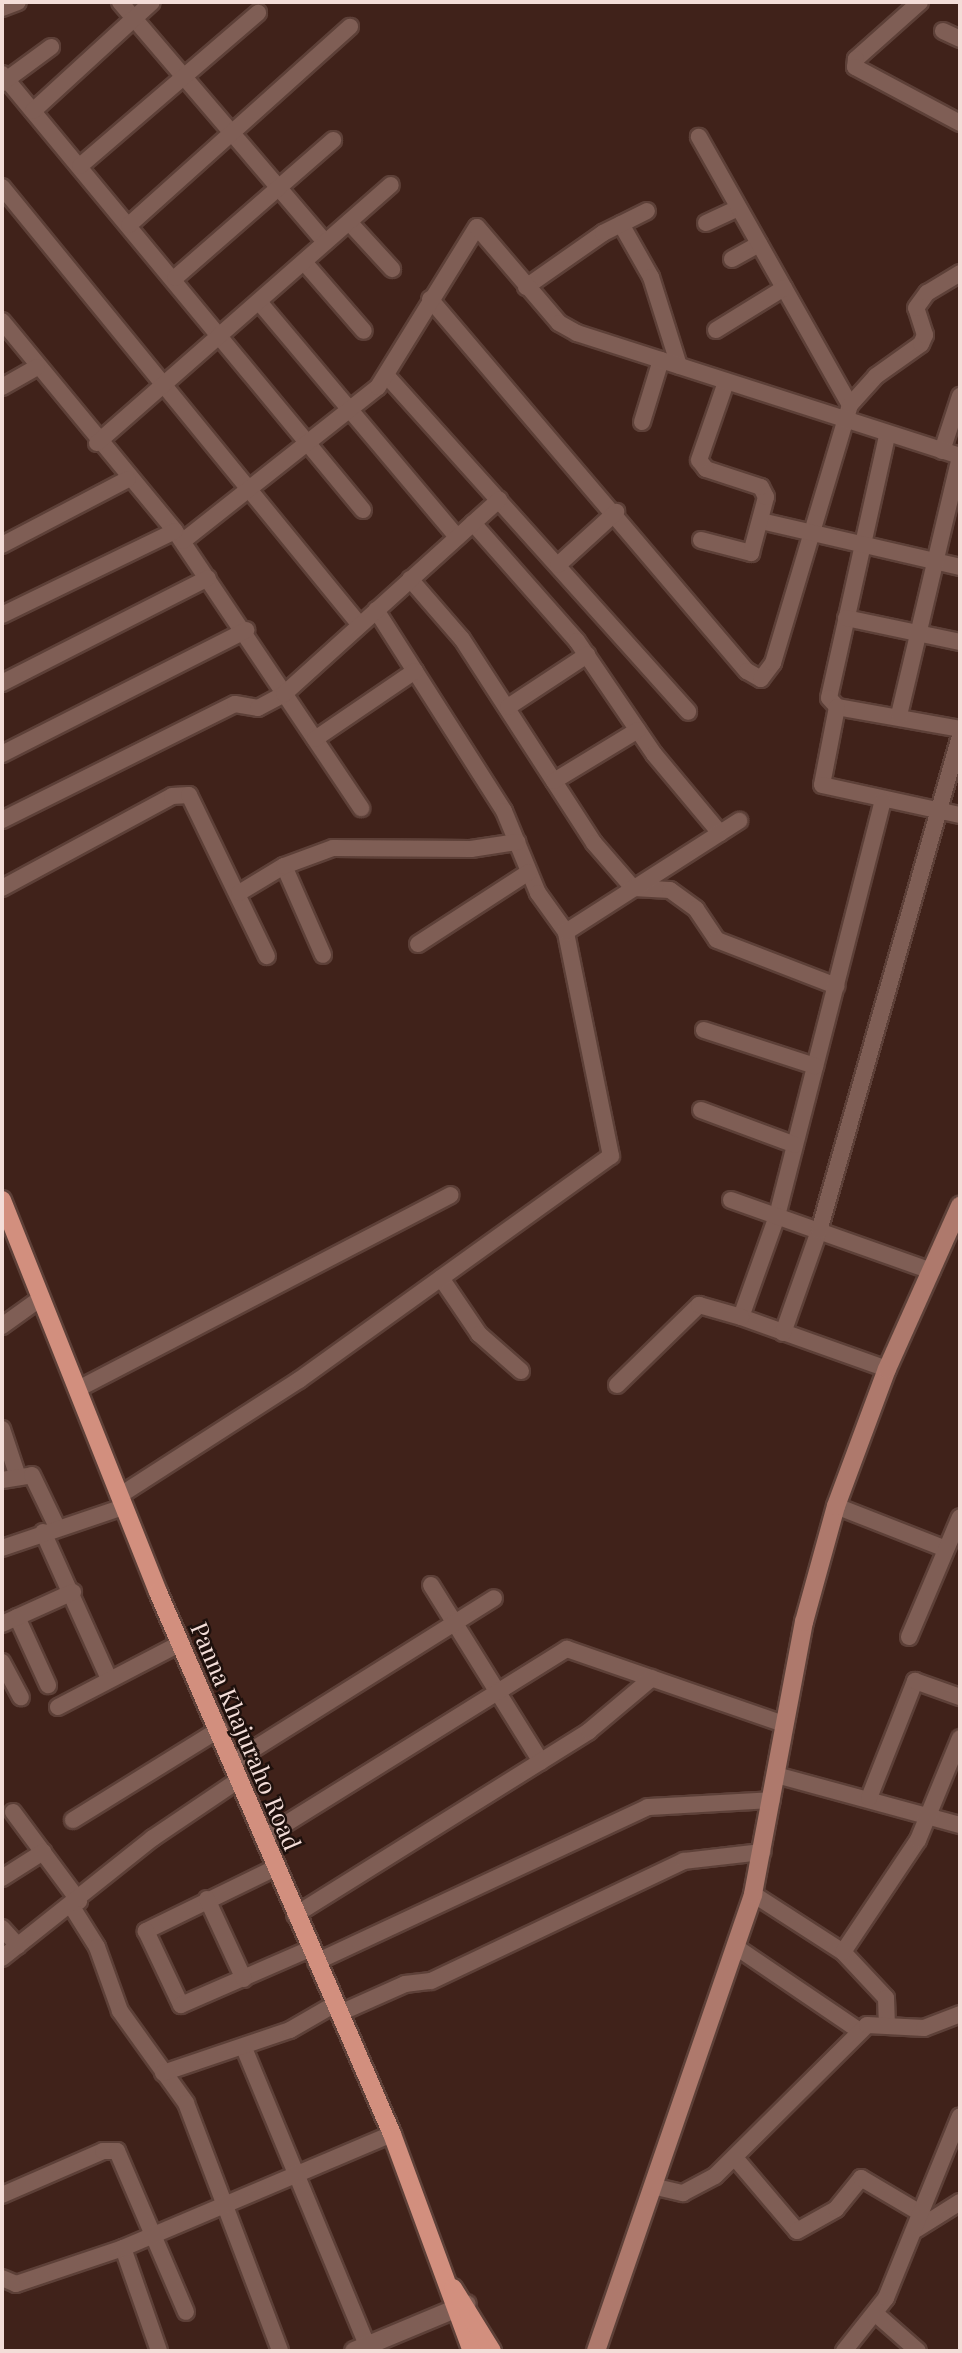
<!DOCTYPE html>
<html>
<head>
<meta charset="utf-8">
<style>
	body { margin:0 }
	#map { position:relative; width:962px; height:2353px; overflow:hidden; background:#40221a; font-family:"Playfair Display",serif }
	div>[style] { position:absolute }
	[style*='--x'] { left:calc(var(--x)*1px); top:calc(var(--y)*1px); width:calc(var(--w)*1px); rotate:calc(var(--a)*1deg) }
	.roads { filter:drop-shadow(2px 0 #5d4038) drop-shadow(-2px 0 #5d4038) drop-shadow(0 2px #5d4038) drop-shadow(0 -2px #5d4038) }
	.minor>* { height:16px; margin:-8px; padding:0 8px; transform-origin:8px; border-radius:8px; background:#7f5e55 }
	.tertiary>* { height:18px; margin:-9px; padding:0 9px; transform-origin:9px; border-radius:9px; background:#7f5e55 }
	.secondary>* { height:18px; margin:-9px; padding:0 9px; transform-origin:9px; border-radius:9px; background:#ae796c }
	.primary>* { height:18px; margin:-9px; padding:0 9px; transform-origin:9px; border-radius:9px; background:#d28f7e }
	span { translate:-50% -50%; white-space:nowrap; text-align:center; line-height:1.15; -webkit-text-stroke:5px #1e100c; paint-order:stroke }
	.street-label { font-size:24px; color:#f3ddd8 }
	.frame { position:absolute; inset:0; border:4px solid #f3ddd8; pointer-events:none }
</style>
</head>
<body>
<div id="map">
	<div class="roads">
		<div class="minor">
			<div style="--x:120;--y:2;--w:316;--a:49.5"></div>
			<div style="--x:920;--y:2;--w:86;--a:138.3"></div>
			<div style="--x:856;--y:59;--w:8;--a:97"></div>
			<div style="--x:855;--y:67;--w:119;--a:28.1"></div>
			<div style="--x:2;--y:8;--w:17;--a:-21"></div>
			<div style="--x:943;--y:31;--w:19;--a:25"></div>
			<div style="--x:2;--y:74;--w:566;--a:50.38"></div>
			<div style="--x:2;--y:83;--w:61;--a:-36.3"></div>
			<div style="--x:33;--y:111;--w:161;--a:-42.5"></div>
			<div style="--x:80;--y:166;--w:235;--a:-40.7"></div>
			<div style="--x:2;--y:187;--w:564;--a:50.75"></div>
			<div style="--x:349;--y:222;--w:64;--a:47.5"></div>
			<div style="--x:706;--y:223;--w:35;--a:-25"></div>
			<div style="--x:621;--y:224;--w:61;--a:60.5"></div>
			<div style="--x:651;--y:277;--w:93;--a:72.5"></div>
			<div style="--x:129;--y:225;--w:297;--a:-41.9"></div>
			<div style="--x:732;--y:259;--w:31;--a:-29"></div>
			<div style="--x:304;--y:262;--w:91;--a:49"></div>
			<div style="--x:175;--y:278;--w:210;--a:-41.1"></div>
			<div style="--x:526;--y:287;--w:94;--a:-35"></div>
			<div style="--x:603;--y:233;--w:49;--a:-26.6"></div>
			<div style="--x:430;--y:299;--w:489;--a:49.6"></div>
			<div style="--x:747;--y:671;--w:16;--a:30"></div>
			<div style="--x:761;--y:679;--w:20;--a:-53"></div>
			<div style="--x:773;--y:663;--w:269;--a:-73.4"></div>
			<div style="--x:850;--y:405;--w:308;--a:-119.4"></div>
			<div style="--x:260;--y:303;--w:306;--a:49.9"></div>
			<div style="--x:2;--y:321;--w:272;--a:50.5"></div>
			<div style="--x:175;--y:531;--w:334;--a:56.1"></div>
			<div style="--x:716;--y:330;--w:80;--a:-31.7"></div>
			<div style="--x:387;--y:376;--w:451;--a:48.1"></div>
			<div style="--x:2;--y:387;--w:40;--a:-29.7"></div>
			<div style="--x:850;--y:405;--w:39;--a:-48"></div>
			<div style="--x:876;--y:376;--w:55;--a:-35.4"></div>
			<div style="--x:921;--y:344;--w:10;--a:-66"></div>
			<div style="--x:925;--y:335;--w:28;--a:-108"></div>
			<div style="--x:916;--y:308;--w:19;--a:-54"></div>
			<div style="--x:927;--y:293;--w:39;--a:-31"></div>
			<div style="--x:642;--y:422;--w:65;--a:-73"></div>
			<div style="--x:887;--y:436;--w:268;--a:102.5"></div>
			<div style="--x:829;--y:698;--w:12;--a:48"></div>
			<div style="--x:837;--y:707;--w:125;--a:10.1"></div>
			<div style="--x:97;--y:443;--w:391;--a:-41.3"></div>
			<div style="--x:942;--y:451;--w:58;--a:-71.9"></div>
			<div style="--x:761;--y:521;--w:204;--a:13"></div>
			<div style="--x:473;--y:523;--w:157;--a:48.6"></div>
			<div style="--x:577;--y:641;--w:137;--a:55.7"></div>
			<div style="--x:654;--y:754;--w:103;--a:50.1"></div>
			<div style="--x:701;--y:540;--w:52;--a:14.6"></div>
			<div style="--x:751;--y:553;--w:58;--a:-75"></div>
			<div style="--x:766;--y:497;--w:11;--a:-117"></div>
			<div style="--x:761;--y:487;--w:58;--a:-161.9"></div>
			<div style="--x:706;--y:469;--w:11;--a:-128"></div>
			<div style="--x:699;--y:460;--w:83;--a:-70.9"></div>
			<div style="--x:183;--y:541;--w:248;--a:-38.3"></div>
			<div style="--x:378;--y:387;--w:188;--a:-58.3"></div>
			<div style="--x:477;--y:227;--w:126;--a:49.5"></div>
			<div style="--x:559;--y:323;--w:21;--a:29"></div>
			<div style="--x:577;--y:333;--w:402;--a:17.8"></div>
			<div style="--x:2;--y:545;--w:142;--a:-27.6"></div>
			<div style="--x:558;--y:565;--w:79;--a:-42.4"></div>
			<div style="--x:410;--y:579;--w:79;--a:49.1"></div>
			<div style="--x:462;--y:639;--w:243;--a:57.1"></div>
			<div style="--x:594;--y:843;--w:60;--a:49.1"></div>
			<div style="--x:633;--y:888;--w:37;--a:3"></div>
			<div style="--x:670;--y:890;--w:32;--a:36"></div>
			<div style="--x:696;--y:909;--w:37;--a:56"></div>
			<div style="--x:717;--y:940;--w:128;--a:21.1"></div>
			<div style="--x:376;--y:610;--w:238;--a:57.5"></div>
			<div style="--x:504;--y:811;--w:89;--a:67.5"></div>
			<div style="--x:538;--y:893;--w:48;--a:54.3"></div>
			<div style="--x:2;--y:615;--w:192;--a:-25.9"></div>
			<div style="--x:846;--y:618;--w:116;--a:11.9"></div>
			<div style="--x:2;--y:683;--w:231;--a:-27"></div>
			<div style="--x:508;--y:707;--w:95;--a:-33.4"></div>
			<div style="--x:837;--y:707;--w:79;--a:100.9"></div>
			<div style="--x:822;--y:785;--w:141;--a:12.3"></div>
			<div style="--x:899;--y:715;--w:266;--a:-76.7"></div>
			<div style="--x:315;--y:739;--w:121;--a:-34.2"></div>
			<div style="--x:2;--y:754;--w:274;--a:-26.9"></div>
			<div style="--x:554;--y:781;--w:98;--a:-31.3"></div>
			<div style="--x:883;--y:800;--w:429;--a:104.3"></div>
			<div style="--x:777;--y:1216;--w:107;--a:109.6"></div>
			<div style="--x:741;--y:1317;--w:155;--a:19.6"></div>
			<div style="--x:2;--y:820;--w:260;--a:-26.5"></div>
			<div style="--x:235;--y:704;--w:23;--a:10"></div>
			<div style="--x:258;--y:708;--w:30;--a:-28"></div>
			<div style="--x:284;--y:694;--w:290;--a:-42.1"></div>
			<div style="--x:284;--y:866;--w:97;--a:66.3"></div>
			<div style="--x:2;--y:888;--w:193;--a:-28.4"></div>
			<div style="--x:172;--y:796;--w:17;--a:-3"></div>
			<div style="--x:189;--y:795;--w:179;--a:64.2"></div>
			<div style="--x:239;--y:893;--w:52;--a:-31"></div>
			<div style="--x:284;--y:866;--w:52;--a:-20.2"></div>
			<div style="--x:333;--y:848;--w:138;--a:0.4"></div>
			<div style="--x:471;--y:849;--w:47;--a:-8.7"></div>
			<div style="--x:418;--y:944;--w:132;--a:-33"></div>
			<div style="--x:704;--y:1030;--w:117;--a:18"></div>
			<div style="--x:701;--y:1110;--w:100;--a:20.4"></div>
			<div style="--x:731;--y:1200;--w:213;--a:19.5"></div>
			<div style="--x:441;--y:1278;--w:68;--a:55.8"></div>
			<div style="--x:479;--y:1334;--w:56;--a:41.4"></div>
			<div style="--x:2;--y:1326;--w:48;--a:-35.7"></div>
			<div style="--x:783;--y:1333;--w:108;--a:-70.6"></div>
			<div style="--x:819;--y:1231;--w:515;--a:-74.1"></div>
			<div style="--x:617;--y:1385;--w:115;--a:-44.3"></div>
			<div style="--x:699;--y:1305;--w:44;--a:15.9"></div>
			<div style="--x:78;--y:1389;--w:420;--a:-27.5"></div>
			<div style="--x:2;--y:1429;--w:47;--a:71.6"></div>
			<div style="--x:2;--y:1480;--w:30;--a:-9"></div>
			<div style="--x:32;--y:1475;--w:58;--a:64.3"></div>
			<div style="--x:119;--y:1496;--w:214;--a:-32.8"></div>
			<div style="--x:299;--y:1380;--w:384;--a:-35.7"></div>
			<div style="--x:611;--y:1156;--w:228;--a:-101.4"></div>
			<div style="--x:566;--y:932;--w:206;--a:-32.7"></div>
			<div style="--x:836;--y:1506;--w:118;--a:21.4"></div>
			<div style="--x:43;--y:1532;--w:161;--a:65.8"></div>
			<div style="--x:2;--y:1548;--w:128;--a:-18.7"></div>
			<div style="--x:431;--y:1585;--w:208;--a:58.1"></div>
			<div style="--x:17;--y:1617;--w:75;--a:65.5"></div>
			<div style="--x:2;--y:1624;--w:78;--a:-24.3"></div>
			<div style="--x:909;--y:1637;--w:130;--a:-67"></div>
			<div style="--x:2;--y:1662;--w:40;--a:62"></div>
			<div style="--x:58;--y:1707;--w:139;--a:-27.5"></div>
			<div style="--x:233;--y:1762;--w:308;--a:-32.1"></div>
			<div style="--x:776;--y:1775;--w:191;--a:15.2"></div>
			<div style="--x:869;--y:1798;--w:126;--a:-68.5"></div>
			<div style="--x:915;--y:1681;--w:48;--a:19.6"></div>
			<div style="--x:13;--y:1812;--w:111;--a:53.4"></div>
			<div style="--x:73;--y:1820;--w:173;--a:-31.8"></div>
			<div style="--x:263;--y:1838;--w:358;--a:-31.9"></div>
			<div style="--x:567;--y:1649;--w:229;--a:19.1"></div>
			<div style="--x:275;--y:1868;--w:144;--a:154"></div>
			<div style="--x:146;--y:1931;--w:82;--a:64.7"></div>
			<div style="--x:181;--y:2005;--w:141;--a:-23.5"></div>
			<div style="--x:2;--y:1878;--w:49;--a:-32.4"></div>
			<div style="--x:753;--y:1894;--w:107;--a:32.8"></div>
			<div style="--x:843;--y:1952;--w:63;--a:46.9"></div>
			<div style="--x:886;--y:1998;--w:26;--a:88"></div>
			<div style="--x:207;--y:1899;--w:88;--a:65.2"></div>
			<div style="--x:72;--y:1907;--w:47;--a:58"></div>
			<div style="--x:97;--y:1947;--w:68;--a:70.2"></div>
			<div style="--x:120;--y:2011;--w:113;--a:54.3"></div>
			<div style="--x:186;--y:2103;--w:265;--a:69.2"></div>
			<div style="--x:295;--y:1915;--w:347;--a:-32"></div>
			<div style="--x:589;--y:1731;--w:82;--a:-40.1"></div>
			<div style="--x:2;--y:1928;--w:24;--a:48"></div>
			<div style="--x:736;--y:1947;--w:148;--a:34.2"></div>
			<div style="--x:843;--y:1952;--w:135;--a:-56.2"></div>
			<div style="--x:918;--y:1840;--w:110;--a:-67.6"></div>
			<div style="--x:2;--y:1958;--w:193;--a:-38.5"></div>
			<div style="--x:153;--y:1838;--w:105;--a:-34.1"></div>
			<div style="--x:316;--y:1962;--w:366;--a:-25"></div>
			<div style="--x:648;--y:1807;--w:124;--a:-3.2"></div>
			<div style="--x:340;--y:2013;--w:71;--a:-24"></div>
			<div style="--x:405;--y:1984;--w:26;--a:-7"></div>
			<div style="--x:431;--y:1981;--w:280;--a:-25.4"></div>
			<div style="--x:684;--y:1861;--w:79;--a:-6.6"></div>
			<div style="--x:244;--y:2048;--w:324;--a:67.5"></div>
			<div style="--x:163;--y:2073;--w:134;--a:-18.7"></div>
			<div style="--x:290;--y:2030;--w:52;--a:-30"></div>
			<div style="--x:736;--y:2159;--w:94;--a:49.7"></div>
			<div style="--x:797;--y:2231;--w:45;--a:-29.4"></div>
			<div style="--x:836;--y:2209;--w:40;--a:-51"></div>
			<div style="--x:861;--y:2178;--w:71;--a:30.5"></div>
			<div style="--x:652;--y:2186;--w:32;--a:13"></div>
			<div style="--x:683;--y:2193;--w:36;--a:-28"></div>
			<div style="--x:715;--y:2176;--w:214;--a:-44.8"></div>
			<div style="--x:867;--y:2025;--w:57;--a:3"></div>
			<div style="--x:924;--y:2028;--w:39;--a:-21"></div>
			<div style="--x:2;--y:2195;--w:110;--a:-23.5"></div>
			<div style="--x:103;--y:2151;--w:14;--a:0"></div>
			<div style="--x:117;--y:2151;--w:175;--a:66.8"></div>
			<div style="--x:917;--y:2229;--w:51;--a:-32.1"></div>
			<div style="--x:123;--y:2248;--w:109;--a:70.7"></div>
			<div style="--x:2;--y:2278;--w:15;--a:23"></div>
			<div style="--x:16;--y:2284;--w:113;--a:-18.6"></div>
			<div style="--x:123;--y:2248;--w:292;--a:-23"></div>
			<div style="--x:876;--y:2314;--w:56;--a:41.4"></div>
			<div style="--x:844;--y:2351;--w:68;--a:-51.6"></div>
			<div style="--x:886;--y:2298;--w:196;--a:-67.9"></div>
		</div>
		<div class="tertiary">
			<div style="--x:354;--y:2351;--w:122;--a:-22.6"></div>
		</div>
		<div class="secondary">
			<div style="--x:596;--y:2351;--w:483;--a:-71"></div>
			<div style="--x:753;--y:1894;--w:277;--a:-79.4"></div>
			<div style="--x:804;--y:1622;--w:120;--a:-74.6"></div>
			<div style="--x:836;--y:1506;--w:146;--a:-69.6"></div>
			<div style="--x:887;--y:1369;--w:179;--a:-65.9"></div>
		</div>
		<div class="primary">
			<div style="--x:2;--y:1200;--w:422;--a:68.3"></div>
			<div style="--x:158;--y:1592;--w:590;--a:66.65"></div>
			<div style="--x:392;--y:2134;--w:231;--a:69.8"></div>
			<div style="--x:453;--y:2288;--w:74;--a:58.2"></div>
		</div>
	</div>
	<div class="street-label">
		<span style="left:246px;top:1736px;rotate:67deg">Panna Khajuraho Road</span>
	</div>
	<div class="frame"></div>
</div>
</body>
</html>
